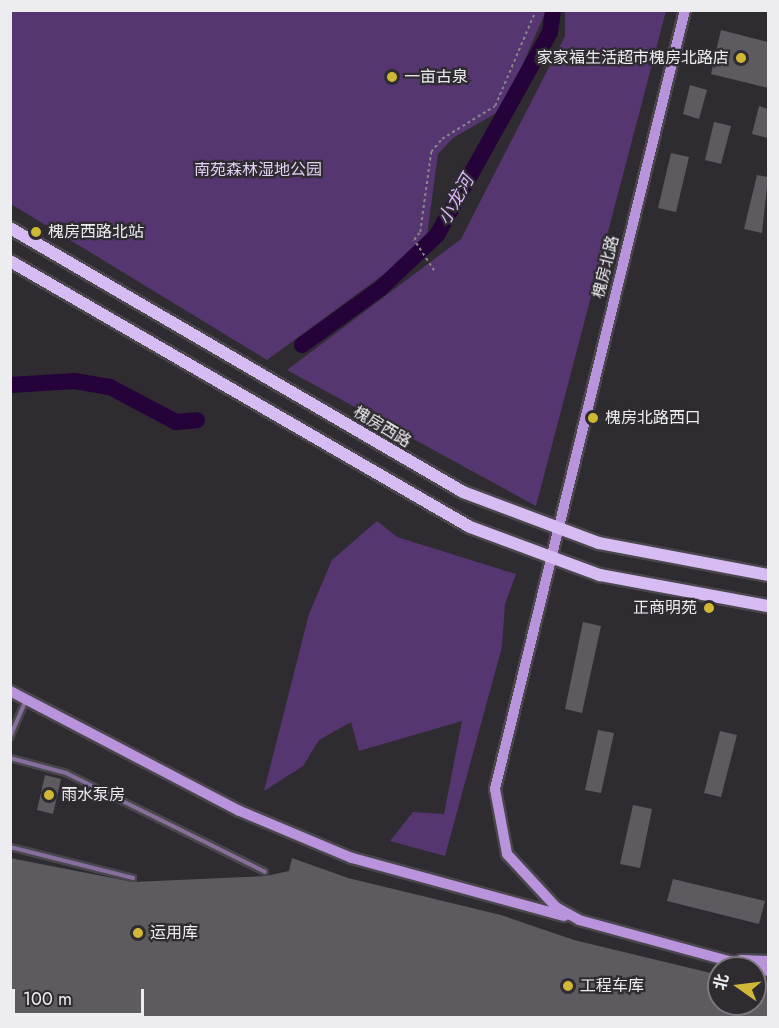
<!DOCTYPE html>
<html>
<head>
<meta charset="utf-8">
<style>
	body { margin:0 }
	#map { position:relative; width:779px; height:1028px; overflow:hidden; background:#2e2b31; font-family:Jost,"Noto Sans SC",sans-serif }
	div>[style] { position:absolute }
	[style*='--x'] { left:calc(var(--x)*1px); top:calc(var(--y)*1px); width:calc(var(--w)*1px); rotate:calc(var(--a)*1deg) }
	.green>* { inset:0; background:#563670 }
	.river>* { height:16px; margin:-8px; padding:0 8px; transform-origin:8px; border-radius:8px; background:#25023a }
	.building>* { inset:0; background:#5d5a60 }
	.path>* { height:1.5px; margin-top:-0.75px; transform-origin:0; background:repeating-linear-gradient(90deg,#868489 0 3px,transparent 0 6px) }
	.roads { filter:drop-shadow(2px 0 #49464c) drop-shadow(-2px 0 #49464c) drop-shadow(0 2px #49464c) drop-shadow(0 -2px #49464c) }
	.lane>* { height:4px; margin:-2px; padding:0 2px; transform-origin:2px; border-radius:2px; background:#866f9c }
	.secondary>* { height:10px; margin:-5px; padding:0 5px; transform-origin:5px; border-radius:5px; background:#b994dc }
	.primary>* { height:12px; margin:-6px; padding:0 6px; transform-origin:6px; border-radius:6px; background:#d7bbf3 }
	.dots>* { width:16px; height:16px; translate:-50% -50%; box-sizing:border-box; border:3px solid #2e2b31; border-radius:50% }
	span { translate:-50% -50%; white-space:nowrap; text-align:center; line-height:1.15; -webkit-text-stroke:4.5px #2e2b31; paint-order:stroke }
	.poi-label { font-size:16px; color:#edecef }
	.right { translate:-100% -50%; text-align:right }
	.left { translate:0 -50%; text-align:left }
	.park-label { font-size:16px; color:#e2d0f4 }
	.street-label { font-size:16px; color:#edecef }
	.water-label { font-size:18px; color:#d9b4fb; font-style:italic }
	.frame { position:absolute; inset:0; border:12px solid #edecef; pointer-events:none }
	.north { position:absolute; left:707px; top:956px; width:60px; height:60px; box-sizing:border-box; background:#2e2b31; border:2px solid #7a787d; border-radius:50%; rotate:284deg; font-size:16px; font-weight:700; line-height:24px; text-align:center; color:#edecef }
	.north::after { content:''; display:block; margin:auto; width:21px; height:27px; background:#d0b736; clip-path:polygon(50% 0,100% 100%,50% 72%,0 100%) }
	.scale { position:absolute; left:12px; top:989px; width:132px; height:27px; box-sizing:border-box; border:3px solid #edecef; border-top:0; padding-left:8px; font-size:18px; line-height:21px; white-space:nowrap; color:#edecef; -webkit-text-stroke:4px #2e2b31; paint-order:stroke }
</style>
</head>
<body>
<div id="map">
	<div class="green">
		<div style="clip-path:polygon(10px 11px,11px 10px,546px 11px,503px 109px,453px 138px,438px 154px,427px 235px,410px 255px,267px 360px,11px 204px)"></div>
		<div style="clip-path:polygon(565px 11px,666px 11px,536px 506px,287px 370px,461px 239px,565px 36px)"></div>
		<div style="clip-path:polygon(377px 521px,397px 537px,516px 574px,505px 604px,502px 647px,445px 856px,390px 841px,413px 812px,444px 814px,462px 721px,359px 751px,351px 722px,319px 740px,303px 766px,264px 791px,309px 614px,332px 560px)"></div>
	</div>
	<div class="river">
		<div style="--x:302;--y:345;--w:97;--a:-35.8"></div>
		<div style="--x:381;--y:288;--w:77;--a:-43.4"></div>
		<div style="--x:437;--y:235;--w:232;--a:-60.9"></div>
		<div style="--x:550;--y:32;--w:22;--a:-82"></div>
		<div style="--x:10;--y:385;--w:65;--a:-3.5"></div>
		<div style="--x:75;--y:381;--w:36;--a:10"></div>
		<div style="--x:110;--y:387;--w:75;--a:27.9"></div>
		<div style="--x:176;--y:422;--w:21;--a:-5"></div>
	</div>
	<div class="building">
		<div style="clip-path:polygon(721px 30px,768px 42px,768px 88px,711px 74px)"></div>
		<div style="clip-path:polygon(690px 85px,707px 90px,699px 119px,683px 114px)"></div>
		<div style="clip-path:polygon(759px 106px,768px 109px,768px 138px,752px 134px)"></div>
		<div style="clip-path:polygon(714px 122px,731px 126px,721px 164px,705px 160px)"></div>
		<div style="clip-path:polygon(671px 153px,689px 157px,676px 212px,658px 208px)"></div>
		<div style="clip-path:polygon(757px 175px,768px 177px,762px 233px,744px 229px)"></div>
		<div style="clip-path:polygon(583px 622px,601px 626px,582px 713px,565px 709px)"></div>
		<div style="clip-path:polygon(598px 730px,614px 733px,601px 793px,585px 790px)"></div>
		<div style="clip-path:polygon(720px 731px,737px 735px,721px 797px,704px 793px)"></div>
		<div style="clip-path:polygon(45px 775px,61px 779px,53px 814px,37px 810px)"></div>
		<div style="clip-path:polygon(633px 805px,652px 809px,640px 868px,620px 864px)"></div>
		<div style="clip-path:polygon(10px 858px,133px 882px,266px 876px,289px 871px,292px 858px,348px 878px,501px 915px,574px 940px,719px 975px,719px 1004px,755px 1004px,755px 984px,768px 987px,768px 1017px,10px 1017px)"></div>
		<div style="clip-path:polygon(673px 879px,765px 901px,759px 924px,667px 901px)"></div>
	</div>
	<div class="path">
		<div style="--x:434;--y:271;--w:37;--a:-123"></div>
		<div style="--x:414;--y:240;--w:10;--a:-53"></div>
		<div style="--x:420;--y:232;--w:81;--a:-82.2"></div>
		<div style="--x:431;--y:152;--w:17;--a:-50"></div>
		<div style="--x:442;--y:139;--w:62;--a:-31.9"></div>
		<div style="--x:495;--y:106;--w:104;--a:-66.9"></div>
	</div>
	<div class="roads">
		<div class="lane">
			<div style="--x:10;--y:737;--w:40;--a:-66.6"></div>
			<div style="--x:10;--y:758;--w:58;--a:15"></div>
			<div style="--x:66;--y:773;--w:222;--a:26.4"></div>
			<div style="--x:10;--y:847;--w:127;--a:14.1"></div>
		</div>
		<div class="secondary">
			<div style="--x:685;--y:10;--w:802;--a:103.71"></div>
			<div style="--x:495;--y:789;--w:66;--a:79.5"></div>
			<div style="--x:507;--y:854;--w:72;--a:47.2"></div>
			<div style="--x:556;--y:907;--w:26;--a:29"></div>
			<div style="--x:579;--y:920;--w:181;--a:15.3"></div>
			<div style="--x:10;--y:691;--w:259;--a:27.6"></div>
			<div style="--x:240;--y:811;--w:121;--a:22.8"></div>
			<div style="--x:352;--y:858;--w:220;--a:15.3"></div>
			<div style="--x:741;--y:960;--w:27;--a:2"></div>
			<div style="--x:755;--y:968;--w:13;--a:13"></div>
		</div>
		<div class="primary">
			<div style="--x:10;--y:228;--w:524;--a:30.23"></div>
			<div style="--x:463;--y:492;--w:145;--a:20.6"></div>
			<div style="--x:599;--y:543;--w:172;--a:10.7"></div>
			<div style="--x:10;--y:261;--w:531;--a:30.04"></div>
			<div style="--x:470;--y:527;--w:139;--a:20.3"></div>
			<div style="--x:600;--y:575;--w:171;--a:10.5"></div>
		</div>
	</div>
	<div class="dots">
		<div style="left:741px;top:58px;background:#d0b736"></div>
		<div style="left:392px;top:77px;background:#d0b736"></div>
		<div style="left:36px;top:232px;background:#d0b736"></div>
		<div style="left:593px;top:418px;background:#d0b736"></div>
		<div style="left:709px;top:608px;background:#d0b736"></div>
		<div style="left:49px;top:795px;background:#d0b736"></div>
		<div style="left:138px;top:933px;background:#d0b736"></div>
		<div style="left:568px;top:986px;background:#d0b736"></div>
	</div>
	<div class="poi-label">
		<span class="right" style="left:729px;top:58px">家家福生活超市槐房北路店</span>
		<span class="left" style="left:404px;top:77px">一亩古泉</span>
		<span class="left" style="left:48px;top:232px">槐房西路北站</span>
		<span class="left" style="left:605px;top:418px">槐房北路西口</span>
		<span class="right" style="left:697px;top:608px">正商明苑</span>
		<span class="left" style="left:61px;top:795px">雨水泵房</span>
		<span class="left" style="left:150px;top:933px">运用库</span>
		<span class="left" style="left:580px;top:986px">工程车库</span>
	</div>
	<div class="park-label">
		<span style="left:258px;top:170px">南苑森林湿地公园</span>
	</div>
	<div class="street-label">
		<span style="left:606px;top:267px;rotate:-76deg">槐房北路</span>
		<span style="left:382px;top:427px;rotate:31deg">槐房西路</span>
	</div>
	<div class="water-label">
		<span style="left:456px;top:200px;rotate:-61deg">小龙河</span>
	</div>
	<div class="frame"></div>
	<div class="north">北</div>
	<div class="scale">100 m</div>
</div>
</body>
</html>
